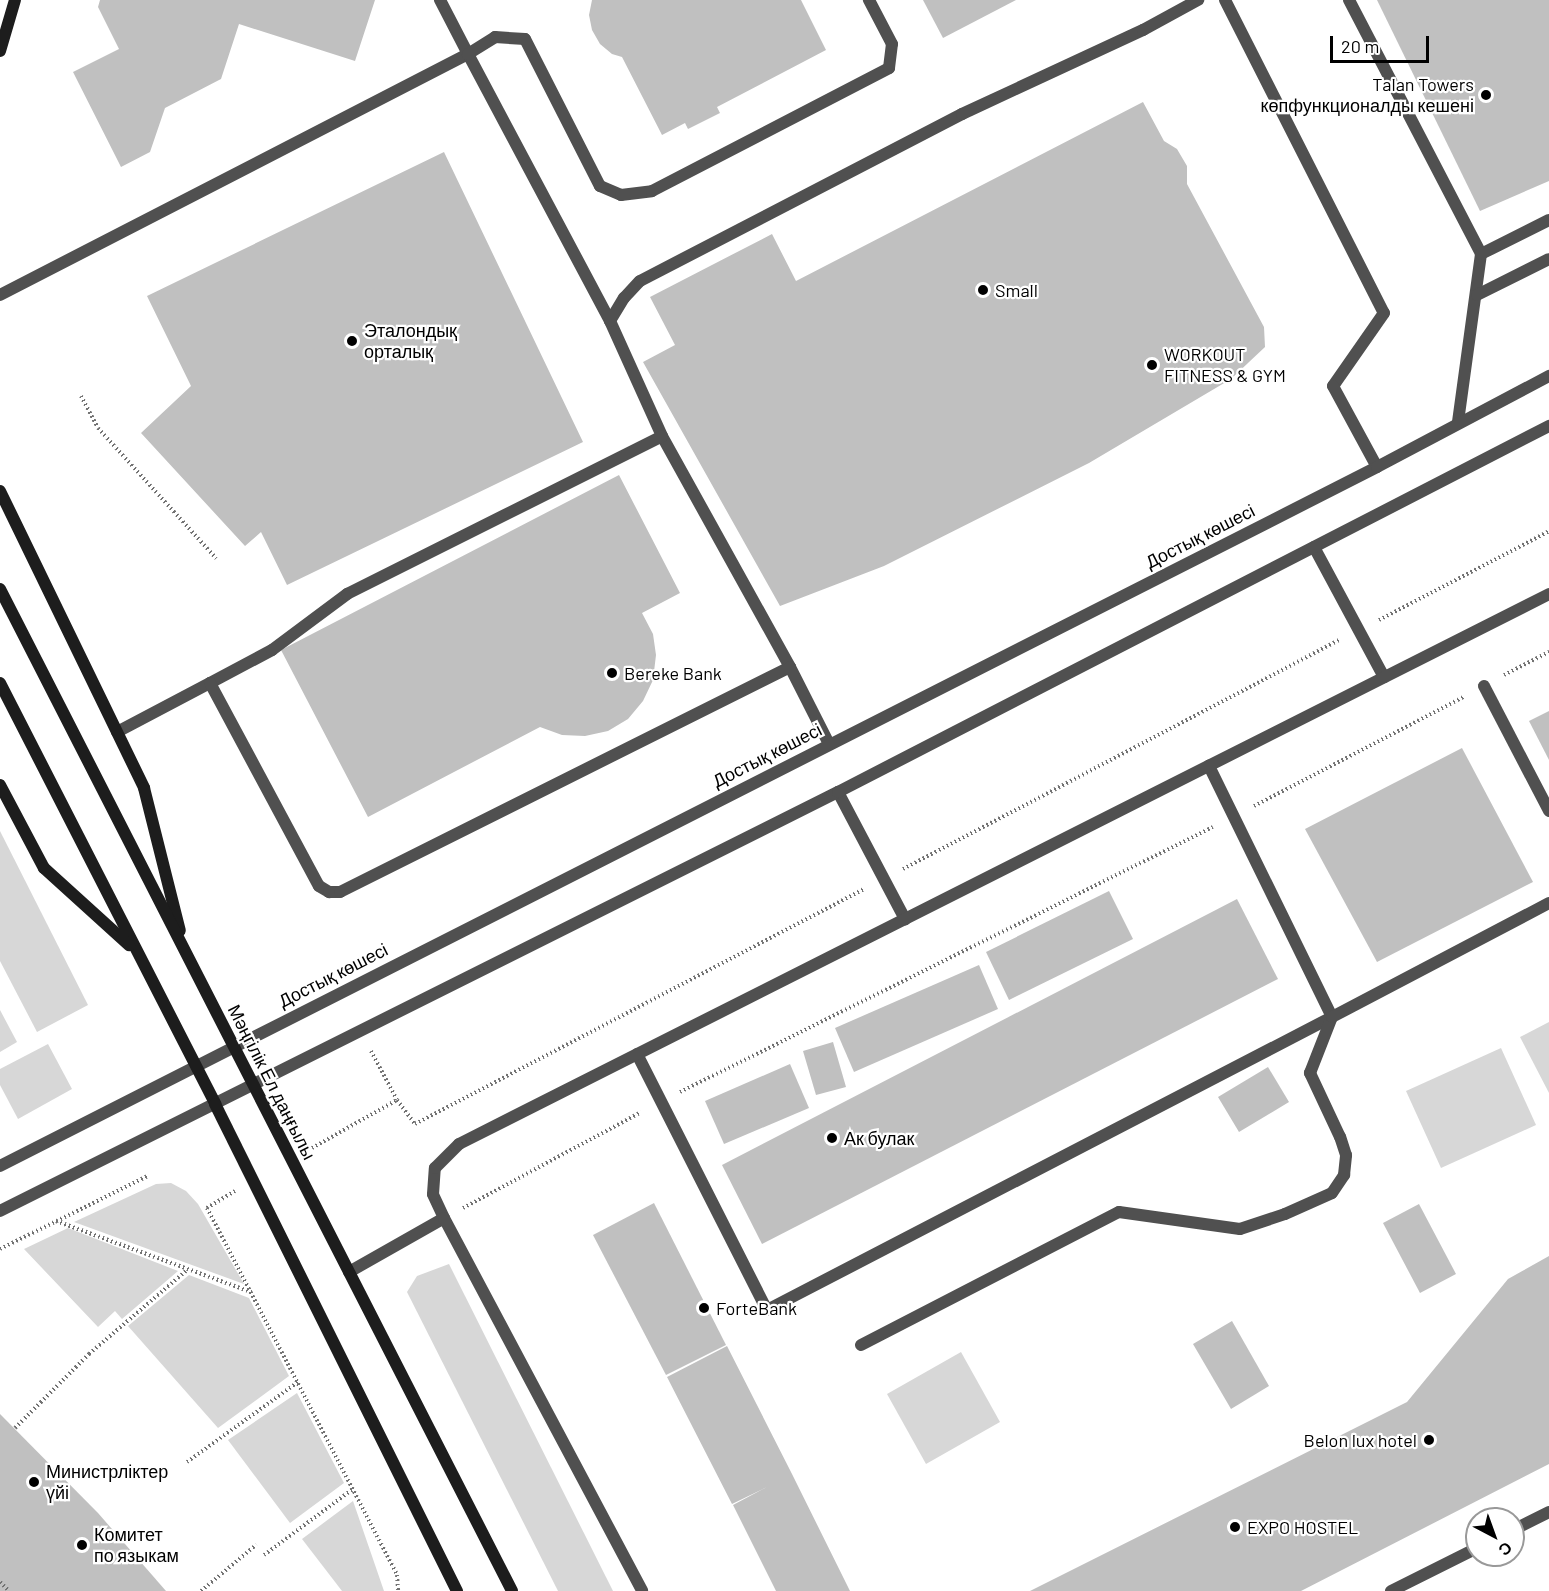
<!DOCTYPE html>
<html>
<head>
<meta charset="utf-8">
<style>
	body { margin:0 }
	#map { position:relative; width:1549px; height:1591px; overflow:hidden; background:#fff; font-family:Barlow,sans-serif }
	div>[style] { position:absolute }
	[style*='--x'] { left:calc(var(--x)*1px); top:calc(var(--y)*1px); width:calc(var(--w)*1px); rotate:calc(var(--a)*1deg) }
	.green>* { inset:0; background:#d7d7d7 }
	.building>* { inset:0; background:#c0c0c0 }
	.path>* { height:4px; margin-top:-2px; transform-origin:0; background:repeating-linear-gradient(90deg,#727272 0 1.5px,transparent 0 4.5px) }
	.service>* { height:12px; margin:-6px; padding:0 6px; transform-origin:6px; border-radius:6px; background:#505050 }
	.minor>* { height:12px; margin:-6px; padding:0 6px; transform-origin:6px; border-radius:6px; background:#505050 }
	.tertiary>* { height:12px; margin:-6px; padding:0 6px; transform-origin:6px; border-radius:6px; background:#505050 }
	.secondary>* { height:12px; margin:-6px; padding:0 6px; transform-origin:6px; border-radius:6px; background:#1d1d1d }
	.dots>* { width:16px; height:16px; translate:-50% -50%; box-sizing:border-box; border:3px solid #fff; border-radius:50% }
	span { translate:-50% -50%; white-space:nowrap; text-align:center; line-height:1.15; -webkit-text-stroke:4.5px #fff; paint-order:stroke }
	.poi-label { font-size:18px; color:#000 }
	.right { translate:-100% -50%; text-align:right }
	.left { translate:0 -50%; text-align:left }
	.street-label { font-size:18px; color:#000 }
	.north { position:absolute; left:1465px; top:1507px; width:60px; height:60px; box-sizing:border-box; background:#fff; border:2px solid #999; border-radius:50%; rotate:139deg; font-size:16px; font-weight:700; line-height:24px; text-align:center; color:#000 }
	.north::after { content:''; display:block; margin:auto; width:21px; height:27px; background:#000; clip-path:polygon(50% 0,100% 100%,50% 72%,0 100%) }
	.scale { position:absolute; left:1330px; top:36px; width:99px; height:27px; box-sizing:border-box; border:3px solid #000; border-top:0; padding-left:8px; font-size:18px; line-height:21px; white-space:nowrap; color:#000; -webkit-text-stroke:4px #fff; paint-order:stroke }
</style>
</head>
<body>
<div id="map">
	<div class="green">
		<div style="clip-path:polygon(0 831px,88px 1005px,37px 1032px,0 961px)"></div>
		<div style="clip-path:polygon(0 1010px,17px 1042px,0 1052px)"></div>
		<div style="clip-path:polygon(1549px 1022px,1549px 1093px,1520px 1037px)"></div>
		<div style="clip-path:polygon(48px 1044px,72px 1089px,18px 1119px,0 1085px,0 1069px)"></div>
		<div style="clip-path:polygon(1501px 1048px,1536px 1125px,1441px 1168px,1406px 1091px)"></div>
		<div style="clip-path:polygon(171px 1183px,186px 1191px,198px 1204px,244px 1284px,74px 1222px,156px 1184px)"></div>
		<div style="clip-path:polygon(68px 1228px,178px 1271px,122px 1319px,115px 1311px,98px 1327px,24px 1249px)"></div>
		<div style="clip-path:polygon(449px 1264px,613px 1591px,558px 1591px,407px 1292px,417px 1276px)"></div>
		<div style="clip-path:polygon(189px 1275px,249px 1298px,289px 1376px,218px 1428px,128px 1326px)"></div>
		<div style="clip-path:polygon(961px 1352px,1000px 1422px,926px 1464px,887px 1394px)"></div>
		<div style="clip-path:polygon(297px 1393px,344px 1483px,290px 1523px,228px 1440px)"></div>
		<div style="clip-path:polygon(353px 1501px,384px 1591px,342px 1591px,302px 1539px)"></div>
	</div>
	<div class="building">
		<div style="clip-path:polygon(100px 0,375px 0,355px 61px,239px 24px,221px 79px,165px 108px,150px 152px,121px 167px,73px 72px,119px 49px,98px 7px)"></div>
		<div style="clip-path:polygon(592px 0,801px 0,826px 50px,717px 107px,720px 113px,688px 129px,685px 123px,662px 135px,622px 57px,612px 54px,600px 44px,592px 30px,589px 15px)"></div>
		<div style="clip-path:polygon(923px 0,1016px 0,943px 38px)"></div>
		<div style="clip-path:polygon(1377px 0,1549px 0,1549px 181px,1480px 211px)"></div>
		<div style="clip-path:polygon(1143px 102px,1164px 141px,1177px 149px,1187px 166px,1187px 184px,1264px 327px,1265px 347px,1231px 379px,1089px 463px,884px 566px,780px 606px,643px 362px,675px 345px,650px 297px,772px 234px,796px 281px)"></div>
		<div style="clip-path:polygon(444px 152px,583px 442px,287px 585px,261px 532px,245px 546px,141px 433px,191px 386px,147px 296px)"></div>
		<div style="clip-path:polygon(619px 475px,680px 593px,642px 613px,653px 634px,656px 655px,653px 680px,643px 701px,628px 719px,608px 731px,585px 736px,562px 735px,540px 727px,368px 817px,281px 650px)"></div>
		<div style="clip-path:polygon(1549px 711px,1549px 760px,1529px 721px)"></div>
		<div style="clip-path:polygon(1462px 748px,1533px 882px,1377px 962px,1305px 829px)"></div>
		<div style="clip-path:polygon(1109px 891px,1133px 939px,1009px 1000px,986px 952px)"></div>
		<div style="clip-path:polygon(1237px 899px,1278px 979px,762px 1244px,722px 1165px)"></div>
		<div style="clip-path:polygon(979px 965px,998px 1009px,854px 1072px,835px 1028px)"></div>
		<div style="clip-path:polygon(833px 1042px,846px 1087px,816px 1095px,803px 1051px)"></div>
		<div style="clip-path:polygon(790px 1064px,809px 1108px,724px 1144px,705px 1101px)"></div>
		<div style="clip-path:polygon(1268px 1067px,1289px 1102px,1239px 1132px,1218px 1097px)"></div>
		<div style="clip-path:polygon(654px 1203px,726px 1345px,666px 1375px,593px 1235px)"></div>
		<div style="clip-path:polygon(1419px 1204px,1456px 1274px,1420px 1293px,1383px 1223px)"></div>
		<div style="clip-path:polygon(1549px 1256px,1549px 1464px,1301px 1591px,1030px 1591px,1407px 1402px,1508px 1279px)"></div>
		<div style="clip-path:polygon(1232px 1321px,1269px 1386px,1231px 1409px,1193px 1344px)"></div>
		<div style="clip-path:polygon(727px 1346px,792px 1474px,850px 1591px,776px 1591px,733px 1505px,767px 1487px,732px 1504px,667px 1377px)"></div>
		<div style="clip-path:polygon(0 1414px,98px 1513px,166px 1591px,0 1591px)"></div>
	</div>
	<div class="path">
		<div style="--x:81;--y:396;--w:36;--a:62"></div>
		<div style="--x:98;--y:428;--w:176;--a:47.8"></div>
		<div style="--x:1379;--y:620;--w:192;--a:-27.6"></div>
		<div style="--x:1504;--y:675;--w:51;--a:-27.1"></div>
		<div style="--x:1254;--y:806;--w:236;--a:-27.5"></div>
		<div style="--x:903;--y:869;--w:493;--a:-27.7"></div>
		<div style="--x:371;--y:1051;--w:55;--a:62"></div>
		<div style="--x:397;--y:1100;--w:30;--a:53"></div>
		<div style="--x:415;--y:1124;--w:507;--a:-27.63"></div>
		<div style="--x:680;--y:1092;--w:595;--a:-26.44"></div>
		<div style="--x:312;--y:1148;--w:98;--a:-29.5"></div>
		<div style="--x:235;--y:1191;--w:33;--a:149"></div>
		<div style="--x:207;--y:1208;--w:413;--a:62.6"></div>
		<div style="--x:397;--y:1575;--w:16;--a:86"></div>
		<div style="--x:463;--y:1208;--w:202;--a:-28.3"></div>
		<div style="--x:56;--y:1221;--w:208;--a:20"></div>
		<div style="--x:0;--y:1249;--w:165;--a:-26.3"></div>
		<div style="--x:15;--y:1428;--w:105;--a:-45"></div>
		<div style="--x:89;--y:1354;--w:130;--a:-40.6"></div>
		<div style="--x:187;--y:1462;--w:137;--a:-35.8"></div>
		<div style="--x:264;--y:1555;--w:111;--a:-36.6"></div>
		<div style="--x:0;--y:1582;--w:13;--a:45"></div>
		<div style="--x:201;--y:1591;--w:72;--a:-39.9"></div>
	</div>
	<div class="service">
		<div style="--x:1225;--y:0;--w:351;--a:63.1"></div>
		<div style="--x:1384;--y:313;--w:89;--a:124.9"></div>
		<div style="--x:1333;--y:386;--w:92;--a:61.5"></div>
		<div style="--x:1349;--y:0;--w:286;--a:62.5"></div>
		<div style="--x:1481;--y:254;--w:171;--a:97.8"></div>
		<div style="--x:1481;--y:254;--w:76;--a:-26.6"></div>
		<div style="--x:0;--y:295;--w:526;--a:-27.25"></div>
		<div style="--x:468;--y:54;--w:61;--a:-117.4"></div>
		<div style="--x:1477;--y:295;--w:80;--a:-26.6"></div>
		<div style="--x:610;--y:321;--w:302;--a:-118"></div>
		<div style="--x:468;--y:54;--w:32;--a:-32"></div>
		<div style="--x:495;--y:37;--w:30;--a:4"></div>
		<div style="--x:525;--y:39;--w:165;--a:63"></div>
		<div style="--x:600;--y:186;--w:23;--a:23"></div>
		<div style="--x:621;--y:195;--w:31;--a:-7"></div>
		<div style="--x:652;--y:191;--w:267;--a:-27.4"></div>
		<div style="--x:889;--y:68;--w:24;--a:-83"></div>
		<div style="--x:892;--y:44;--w:50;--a:-117.6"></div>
		<div style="--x:1314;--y:547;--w:148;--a:61.7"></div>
		<div style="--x:790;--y:667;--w:264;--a:-119"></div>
		<div style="--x:662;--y:436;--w:126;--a:-114.3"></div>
		<div style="--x:610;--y:321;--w:27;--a:-59"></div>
		<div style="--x:624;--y:298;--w:23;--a:-47"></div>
		<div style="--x:640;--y:281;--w:363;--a:-27.4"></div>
		<div style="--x:962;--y:114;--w:200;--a:-24.9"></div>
		<div style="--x:1143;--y:30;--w:63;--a:-28.6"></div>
		<div style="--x:210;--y:683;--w:70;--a:-28"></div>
		<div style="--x:272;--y:650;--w:94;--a:-36.7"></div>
		<div style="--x:347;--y:594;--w:352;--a:-26.6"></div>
		<div style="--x:1484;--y:686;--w:141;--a:62.5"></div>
		<div style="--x:117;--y:732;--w:105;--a:-27.8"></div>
		<div style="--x:210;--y:683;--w:230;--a:61.8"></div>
		<div style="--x:319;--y:886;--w:12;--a:31"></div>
		<div style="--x:329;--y:892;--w:11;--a:0"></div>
		<div style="--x:340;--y:892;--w:503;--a:-26.57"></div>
		<div style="--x:790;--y:667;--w:86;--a:63.1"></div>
		<div style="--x:838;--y:792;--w:144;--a:62.2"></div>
		<div style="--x:637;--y:1054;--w:287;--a:63.1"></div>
		<div style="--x:767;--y:1310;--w:636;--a:-27.41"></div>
		<div style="--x:1332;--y:1017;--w:280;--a:-116.1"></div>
		<div style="--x:444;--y:1218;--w:26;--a:-115"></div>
		<div style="--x:433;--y:1194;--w:26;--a:-86"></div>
		<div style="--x:435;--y:1168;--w:34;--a:-45"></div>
		<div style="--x:459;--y:1144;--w:1221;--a:-26.77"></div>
		<div style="--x:349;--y:1272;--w:109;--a:-29.6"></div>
		<div style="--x:444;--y:1218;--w:422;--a:62"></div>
		<div style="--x:861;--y:1345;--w:290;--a:-27.3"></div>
		<div style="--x:1119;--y:1212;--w:122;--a:8"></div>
		<div style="--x:1240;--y:1229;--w:47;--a:-18.4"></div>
		<div style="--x:1285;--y:1214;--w:51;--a:-24.1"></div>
		<div style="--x:1332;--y:1193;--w:22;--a:-56"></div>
		<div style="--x:1344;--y:1175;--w:20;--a:-84"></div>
		<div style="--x:1346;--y:1155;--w:19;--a:-108"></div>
		<div style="--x:1340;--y:1137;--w:71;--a:-115.1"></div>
		<div style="--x:1310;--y:1073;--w:60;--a:-68.6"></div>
		<div style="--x:1332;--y:1017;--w:245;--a:-27.7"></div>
	</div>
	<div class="minor">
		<div style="--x:1513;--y:1530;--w:40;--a:-26.6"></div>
		<div style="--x:1391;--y:1591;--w:96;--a:-26.6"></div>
	</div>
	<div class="tertiary">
		<div style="--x:0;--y:1166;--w:1544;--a:-26.91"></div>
		<div style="--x:1377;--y:467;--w:195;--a:-27.9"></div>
		<div style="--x:0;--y:1211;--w:937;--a:-26.57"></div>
		<div style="--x:838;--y:792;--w:800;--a:-27.24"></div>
	</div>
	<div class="secondary">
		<div style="--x:0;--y:51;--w:53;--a:-73.6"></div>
		<div style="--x:0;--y:491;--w:330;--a:64.1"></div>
		<div style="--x:144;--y:788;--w:147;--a:75.9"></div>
		<div style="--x:0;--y:589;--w:1125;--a:62.93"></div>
		<div style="--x:0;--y:683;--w:473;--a:62.9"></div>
		<div style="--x:215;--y:1104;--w:544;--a:63.58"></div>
		<div style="--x:0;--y:785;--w:94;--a:62.1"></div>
		<div style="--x:44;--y:868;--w:115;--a:42.2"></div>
	</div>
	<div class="dots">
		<div style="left:1486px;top:95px;background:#000"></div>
		<div style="left:983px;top:290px;background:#000"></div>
		<div style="left:352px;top:341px;background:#000"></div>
		<div style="left:1152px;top:365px;background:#000"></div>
		<div style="left:612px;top:673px;background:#000"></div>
		<div style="left:832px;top:1138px;background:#000"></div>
		<div style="left:704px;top:1308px;background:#000"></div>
		<div style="left:1429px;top:1440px;background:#000"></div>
		<div style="left:34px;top:1482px;background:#000"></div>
		<div style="left:1235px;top:1527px;background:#000"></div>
		<div style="left:82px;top:1545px;background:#000"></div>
	</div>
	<div class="poi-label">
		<span class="right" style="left:1474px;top:95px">Talan Towers<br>көпфункционалды кешені</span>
		<span class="left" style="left:995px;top:290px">Small</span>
		<span class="left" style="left:364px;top:341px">Эталондық<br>орталық</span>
		<span class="left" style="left:1164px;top:365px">WORKOUT<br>FITNESS &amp; GYM</span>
		<span class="left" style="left:624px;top:673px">Bereke Bank</span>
		<span class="left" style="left:844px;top:1138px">Ак булак</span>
		<span class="left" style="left:716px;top:1308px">ForteBank</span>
		<span class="right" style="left:1417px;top:1440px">Belon lux hotel</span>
		<span class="left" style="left:46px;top:1482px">Министрліктер<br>үйі</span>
		<span class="left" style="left:1247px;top:1527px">EXPO HOSTEL</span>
		<span class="left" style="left:94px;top:1545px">Комитет<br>по языкам</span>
	</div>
	<div class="street-label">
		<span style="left:1200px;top:536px;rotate:-27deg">Достық көшесі</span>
		<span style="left:767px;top:755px;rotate:-27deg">Достық көшесі</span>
		<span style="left:333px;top:975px;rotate:-27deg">Достық көшесі</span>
		<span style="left:272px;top:1082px;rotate:63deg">Мәңгілік Ел даңғылы</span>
	</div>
	<div class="north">С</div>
	<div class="scale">20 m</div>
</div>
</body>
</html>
